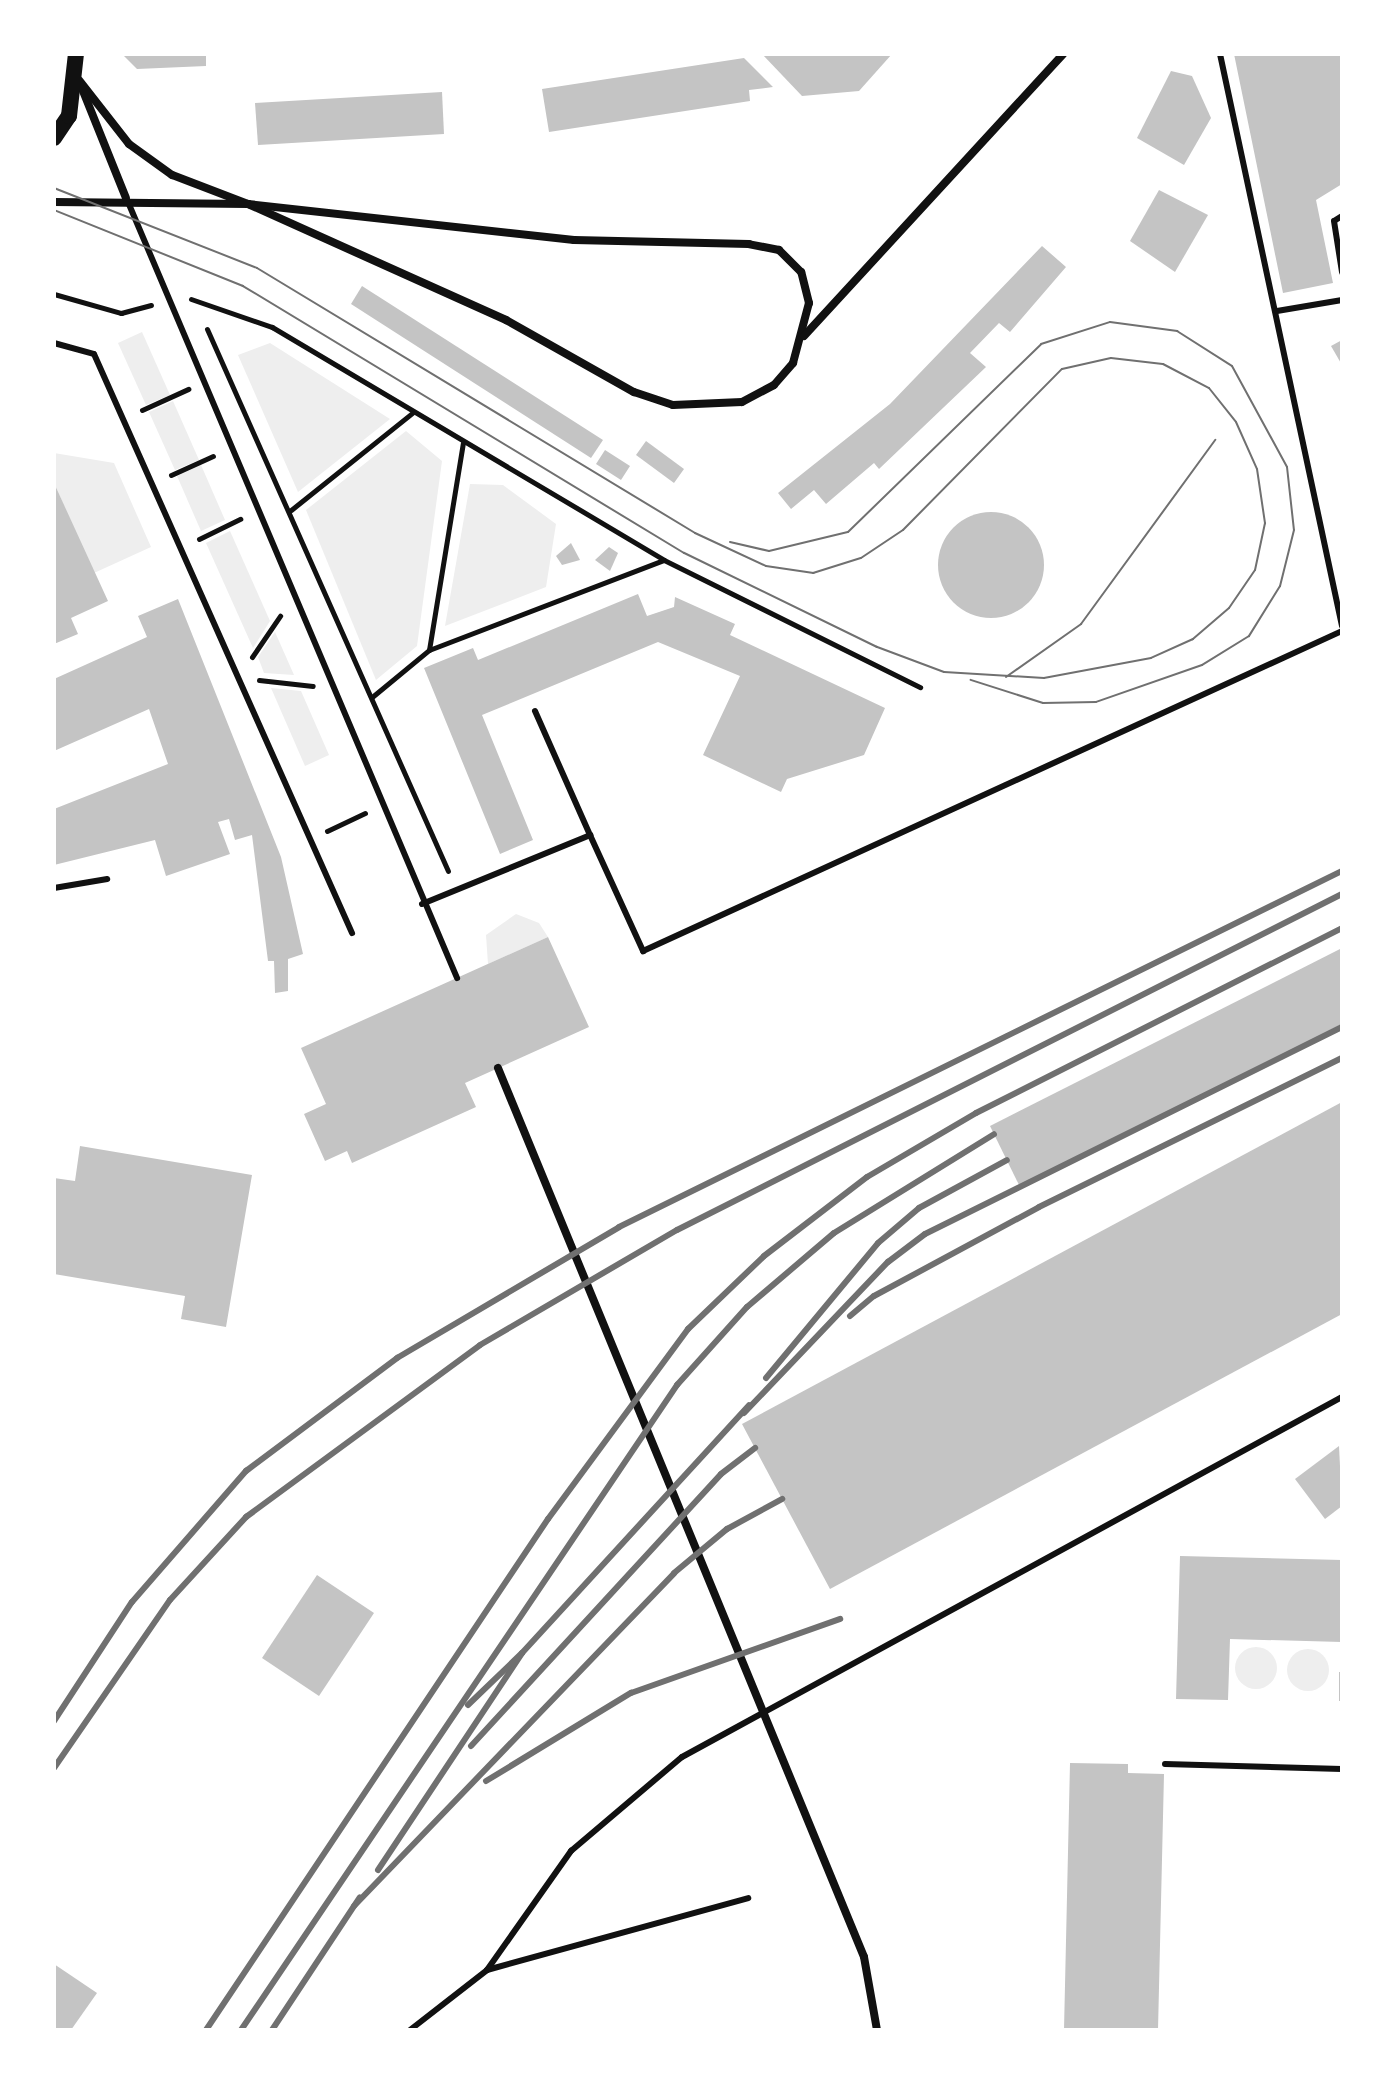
<!DOCTYPE html>
<html>
<head>
<meta charset="utf-8">
<style>
	body { margin:0 }
	#map { position:relative; width:1396px; height:2084px; overflow:hidden; background:#fff; font-family:"Noto Sans",sans-serif }
	div>[style] { position:absolute }
	[style*='--x'] { left:calc(var(--x)*1px); top:calc(var(--y)*1px); width:calc(var(--w)*1px); rotate:calc(var(--a)*1deg) }
	.green>* { inset:0; background:#eee }
	.round { border-radius:50% }
	.building>* { inset:0; background:#c4c4c4 }
	.path>* { height:5px; margin:-2.5px; padding:0 2.5px; transform-origin:2.5px; border-radius:2.5px; background:#111 }
	.service>* { height:6px; margin:-3px; padding:0 3px; transform-origin:3px; border-radius:3px; background:#111 }
	.minor>* { height:8px; margin:-4px; padding:0 4px; transform-origin:4px; border-radius:4px; background:#111 }
	.secondary>* { height:16px; margin:-8px; padding:0 8px; transform-origin:8px; border-radius:8px; background:#111 }
	.tram>* { height:2px; margin:-1px; padding:0 1px; transform-origin:1px; border-radius:1px; background:#707070 }
	.rail>* { height:6px; margin:-3px; padding:0 3px; transform-origin:3px; border-radius:3px; background:#707070 }
	span { translate:-50% -50%; white-space:nowrap; text-align:center; line-height:1.15; -webkit-text-stroke:8px #fff; paint-order:stroke }
	.frame { position:absolute; inset:0; border:56px solid #fff; pointer-events:none }
</style>
</head>
<body>
<div id="map">
	<div class="green">
		<div style="clip-path:polygon(142px 332px,170px 395px,146px 405px,118px 343px)"></div>
		<div style="clip-path:polygon(270px 343px,390px 419px,298px 492px,238px 355px)"></div>
		<div style="clip-path:polygon(173px 401px,199px 460px,175px 470px,149px 412px)"></div>
		<div style="clip-path:polygon(406px 431px,442px 461px,417px 646px,376px 680px,306px 510px)"></div>
		<div style="clip-path:polygon(54px 453px,114px 463px,151px 547px,94px 573px,54px 483px)"></div>
		<div style="clip-path:polygon(201px 465px,225px 520px,201px 531px,177px 476px)"></div>
		<div style="clip-path:polygon(470px 484px,503px 485px,556px 524px,546px 587px,445px 626px)"></div>
		<div style="clip-path:polygon(230px 531px,270px 621px,253px 648px,206px 543px)"></div>
		<div style="clip-path:polygon(275px 632px,294px 675px,264px 673px,258px 657px)"></div>
		<div style="clip-path:polygon(271px 688px,301px 691px,329px 755px,305px 766px)"></div>
		<div style="clip-path:polygon(516px 914px,539px 923px,548px 937px,488px 964px,486px 935px)"></div>
		<div class="round" style="left:1235px;top:1647px;width:42px;height:42px"></div>
		<div class="round" style="left:1287px;top:1649px;width:42px;height:42px"></div>
	</div>
	<div class="building">
		<div style="clip-path:polygon(122px 54px,206px 54px,206px 66px,137px 69px)"></div>
		<div style="clip-path:polygon(762px 54px,892px 54px,859px 91px,802px 96px)"></div>
		<div style="clip-path:polygon(1234px 54px,1342px 54px,1342px 184px,1316px 200px,1333px 283px,1283px 293px)"></div>
		<div style="clip-path:polygon(744px 58px,773px 87px,749px 90px,750px 101px,549px 132px,542px 89px)"></div>
		<div style="clip-path:polygon(1171px 71px,1192px 76px,1211px 118px,1184px 165px,1137px 138px)"></div>
		<div style="clip-path:polygon(442px 92px,444px 134px,258px 145px,255px 103px)"></div>
		<div style="clip-path:polygon(1159px 190px,1208px 215px,1175px 272px,1130px 241px)"></div>
		<div style="clip-path:polygon(1042px 246px,1066px 267px,1010px 332px,999px 323px,970px 353px,986px 367px,879px 469px,874px 463px,826px 504px,814px 490px,791px 509px,778px 493px,890px 404px)"></div>
		<div style="clip-path:polygon(362px 286px,603px 440px,591px 458px,351px 304px)"></div>
		<div style="clip-path:polygon(1342px 340px,1342px 365px,1331px 346px)"></div>
		<div style="clip-path:polygon(646px 441px,684px 469px,674px 483px,636px 455px)"></div>
		<div style="clip-path:polygon(605px 450px,630px 466px,621px 480px,596px 464px)"></div>
		<div style="clip-path:polygon(54px 483px,108px 601px,71px 618px,78px 634px,54px 644px)"></div>
		<div class="round" style="left:938px;top:512px;width:106px;height:106px"></div>
		<div style="clip-path:polygon(571px 543px,580px 560px,562px 565px,556px 556px)"></div>
		<div style="clip-path:polygon(609px 547px,618px 553px,610px 571px,595px 560px)"></div>
		<div style="clip-path:polygon(638px 594px,647px 616px,674px 607px,675px 597px,735px 624px,730px 635px,885px 708px,864px 755px,787px 779px,781px 792px,703px 755px,740px 676px,658px 642px,482px 715px,533px 840px,500px 854px,424px 668px,473px 648px,478px 660px)"></div>
		<div style="clip-path:polygon(178px 599px,281px 857px,303px 954px,288px 959px,288px 991px,275px 993px,274px 961px,268px 961px,252px 835px,235px 840px,229px 819px,218px 822px,230px 854px,166px 876px,155px 840px,54px 865px,54px 809px,168px 764px,149px 709px,54px 751px,54px 679px,147px 637px,138px 616px)"></div>
		<div style="clip-path:polygon(548px 937px,589px 1027px,465px 1083px,476px 1107px,352px 1163px,347px 1151px,325px 1161px,304px 1114px,326px 1104px,301px 1048px)"></div>
		<div style="clip-path:polygon(1342px 948px,1342px 1024px,1020px 1187px,990px 1126px)"></div>
		<div style="clip-path:polygon(1342px 1102px,1342px 1314px,830px 1589px,742px 1424px)"></div>
		<div style="clip-path:polygon(80px 1146px,252px 1175px,226px 1327px,181px 1319px,185px 1296px,54px 1274px,54px 1178px,75px 1181px)"></div>
		<div style="clip-path:polygon(1339px 1446px,1342px 1506px,1325px 1519px,1295px 1479px)"></div>
		<div style="clip-path:polygon(1180px 1556px,1342px 1560px,1342px 1642px,1230px 1639px,1228px 1700px,1176px 1699px)"></div>
		<div style="clip-path:polygon(317px 1575px,374px 1613px,319px 1696px,262px 1658px)"></div>
		<div style="clip-path:polygon(1339px 1672px,1342px 1672px,1342px 1701px,1339px 1701px)"></div>
		<div style="clip-path:polygon(1070px 1763px,1128px 1764px,1128px 1773px,1164px 1774px,1158px 2030px,1064px 2030px)"></div>
		<div style="clip-path:polygon(54px 1964px,97px 1993px,71px 2030px,54px 2030px)"></div>
	</div>
	<div class="path">
		<div style="--x:54;--y:294;--w:70;--a:15.8"></div>
		<div style="--x:121;--y:313;--w:31;--a:-15"></div>
		<div style="--x:191;--y:299;--w:86;--a:19.1"></div>
		<div style="--x:272;--y:327;--w:456;--a:30.7"></div>
		<div style="--x:664;--y:560;--w:286;--a:26.4"></div>
		<div style="--x:207;--y:329;--w:593;--a:66.03"></div>
		<div style="--x:142;--y:410;--w:51;--a:-24.5"></div>
		<div style="--x:171;--y:475;--w:46;--a:-24.3"></div>
		<div style="--x:291;--y:510;--w:155;--a:-38.7"></div>
		<div style="--x:199;--y:539;--w:46;--a:-26"></div>
		<div style="--x:429;--y:650;--w:210;--a:-80.7"></div>
		<div style="--x:252;--y:657;--w:50;--a:-55.7"></div>
		<div style="--x:259;--y:680;--w:54;--a:6.3"></div>
		<div style="--x:372;--y:697;--w:74;--a:-39.5"></div>
		<div style="--x:429;--y:650;--w:251;--a:-21"></div>
		<div style="--x:327;--y:831;--w:42;--a:-25.3"></div>
	</div>
	<div class="service">
		<div style="--x:1220;--y:54;--w:585;--a:77.96"></div>
		<div style="--x:128;--y:202;--w:843;--a:67.02"></div>
		<div style="--x:1342;--y:216;--w:9;--a:148"></div>
		<div style="--x:1334;--y:221;--w:52;--a:81.1"></div>
		<div style="--x:1277;--y:311;--w:66;--a:-9.6"></div>
		<div style="--x:54;--y:343;--w:41;--a:15.4"></div>
		<div style="--x:94;--y:354;--w:634;--a:65.98"></div>
		<div style="--x:535;--y:711;--w:136;--a:66.1"></div>
		<div style="--x:54;--y:888;--w:54;--a:-9.6"></div>
		<div style="--x:422;--y:904;--w:182;--a:-22.3"></div>
		<div style="--x:590;--y:835;--w:128;--a:65.4"></div>
		<div style="--x:643;--y:951;--w:769;--a:-24.6"></div>
		<div style="--x:1165;--y:1764;--w:177;--a:1.6"></div>
		<div style="--x:487;--y:1970;--w:146;--a:-54.8"></div>
		<div style="--x:571;--y:1851;--w:145;--a:-40.3"></div>
		<div style="--x:682;--y:1757;--w:752;--a:-28.61"></div>
		<div style="--x:410;--y:2030;--w:98;--a:-37.9"></div>
		<div style="--x:487;--y:1970;--w:271;--a:-15.4"></div>
	</div>
	<div class="minor">
		<div style="--x:83;--y:91;--w:115;--a:68.1"></div>
		<div style="--x:54;--y:202;--w:194;--a:0.6"></div>
		<div style="--x:248;--y:204;--w:283;--a:24.2"></div>
		<div style="--x:506;--y:320;--w:147;--a:29.4"></div>
		<div style="--x:634;--y:392;--w:41;--a:18.4"></div>
		<div style="--x:673;--y:405;--w:69;--a:-2.5"></div>
		<div style="--x:742;--y:402;--w:36;--a:-28"></div>
		<div style="--x:774;--y:385;--w:29;--a:-49"></div>
		<div style="--x:793;--y:363;--w:62;--a:-75.1"></div>
		<div style="--x:809;--y:303;--w:32;--a:-104"></div>
		<div style="--x:801;--y:272;--w:31;--a:-135"></div>
		<div style="--x:779;--y:250;--w:31;--a:-169"></div>
		<div style="--x:749;--y:244;--w:175;--a:-178.7"></div>
		<div style="--x:574;--y:240;--w:328;--a:-173.7"></div>
		<div style="--x:248;--y:204;--w:81;--a:-159.1"></div>
		<div style="--x:172;--y:175;--w:53;--a:-144.2"></div>
		<div style="--x:129;--y:144;--w:81;--a:-128"></div>
		<div style="--x:804;--y:336;--w:383;--a:-47.4"></div>
		<div style="--x:498;--y:1068;--w:961;--a:67.62"></div>
		<div style="--x:864;--y:1957;--w:74;--a:79.9"></div>
	</div>
	<div class="secondary">
		<div style="--x:54;--y:138;--w:27;--a:-56"></div>
		<div style="--x:69;--y:116;--w:62;--a:-83.6"></div>
	</div>
	<div class="tram">
		<div style="--x:54;--y:188;--w:218;--a:21.5"></div>
		<div style="--x:257;--y:268;--w:512;--a:31.17"></div>
		<div style="--x:695;--y:533;--w:78;--a:24.9"></div>
		<div style="--x:766;--y:566;--w:48;--a:8.5"></div>
		<div style="--x:813;--y:573;--w:50;--a:-17.4"></div>
		<div style="--x:861;--y:558;--w:50;--a:-33.7"></div>
		<div style="--x:903;--y:530;--w:226;--a:-45.4"></div>
		<div style="--x:1062;--y:369;--w:50;--a:-12.7"></div>
		<div style="--x:1111;--y:358;--w:52;--a:6.6"></div>
		<div style="--x:1163;--y:364;--w:52;--a:27.6"></div>
		<div style="--x:1209;--y:388;--w:43;--a:51.5"></div>
		<div style="--x:1236;--y:422;--w:51;--a:65.9"></div>
		<div style="--x:1257;--y:469;--w:55;--a:81.6"></div>
		<div style="--x:1265;--y:523;--w:48;--a:102"></div>
		<div style="--x:1255;--y:570;--w:46;--a:124.4"></div>
		<div style="--x:1229;--y:608;--w:48;--a:139.3"></div>
		<div style="--x:1193;--y:639;--w:46;--a:155.7"></div>
		<div style="--x:1151;--y:658;--w:109;--a:169.4"></div>
		<div style="--x:1044;--y:678;--w:100;--a:-176.6"></div>
		<div style="--x:944;--y:672;--w:72;--a:-159.5"></div>
		<div style="--x:877;--y:647;--w:215;--a:-154"></div>
		<div style="--x:684;--y:553;--w:516;--a:-148.81"></div>
		<div style="--x:243;--y:286;--w:204;--a:-158.1"></div>
		<div style="--x:730;--y:542;--w:40;--a:13"></div>
		<div style="--x:769;--y:551;--w:81;--a:-13.5"></div>
		<div style="--x:848;--y:532;--w:269;--a:-44.2"></div>
		<div style="--x:1041;--y:344;--w:72;--a:-17.7"></div>
		<div style="--x:1110;--y:322;--w:68;--a:7.7"></div>
		<div style="--x:1177;--y:331;--w:65;--a:32.5"></div>
		<div style="--x:1232;--y:366;--w:115;--a:61.4"></div>
		<div style="--x:1287;--y:467;--w:63;--a:83.7"></div>
		<div style="--x:1294;--y:530;--w:58;--a:104"></div>
		<div style="--x:1280;--y:586;--w:59;--a:121.8"></div>
		<div style="--x:1249;--y:636;--w:55;--a:148.3"></div>
		<div style="--x:1202;--y:665;--w:112;--a:160.8"></div>
		<div style="--x:1096;--y:702;--w:53;--a:178.9"></div>
		<div style="--x:1043;--y:703;--w:76;--a:-162.3"></div>
		<div style="--x:1006;--y:677;--w:92;--a:-35.2"></div>
		<div style="--x:1081;--y:624;--w:228;--a:-53.9"></div>
	</div>
	<div class="rail">
		<div style="--x:850;--y:1316;--w:31;--a:-40"></div>
		<div style="--x:874;--y:1296;--w:187;--a:-28.3"></div>
		<div style="--x:1039;--y:1207;--w:338;--a:-26.2"></div>
		<div style="--x:766;--y:1378;--w:175;--a:-50.3"></div>
		<div style="--x:878;--y:1243;--w:54;--a:-40.5"></div>
		<div style="--x:919;--y:1208;--w:100;--a:-28.6"></div>
		<div style="--x:744;--y:1413;--w:209;--a:-46.4"></div>
		<div style="--x:888;--y:1262;--w:46;--a:-37.1"></div>
		<div style="--x:925;--y:1234;--w:466;--a:-26.4"></div>
		<div style="--x:522;--y:1653;--w:336;--a:-47.5"></div>
		<div style="--x:54;--y:1721;--w:142;--a:-56.8"></div>
		<div style="--x:132;--y:1602;--w:174;--a:-49"></div>
		<div style="--x:246;--y:1471;--w:189;--a:-36.8"></div>
		<div style="--x:397;--y:1358;--w:258;--a:-30.5"></div>
		<div style="--x:619;--y:1227;--w:806;--a:-26.22"></div>
		<div style="--x:471;--y:1746;--w:369;--a:-47.4"></div>
		<div style="--x:721;--y:1474;--w:43;--a:-37.4"></div>
		<div style="--x:54;--y:1768;--w:204;--a:-55.4"></div>
		<div style="--x:170;--y:1600;--w:113;--a:-47.5"></div>
		<div style="--x:246;--y:1517;--w:290;--a:-36.3"></div>
		<div style="--x:480;--y:1345;--w:228;--a:-30.3"></div>
		<div style="--x:677;--y:1230;--w:745;--a:-26.81"></div>
		<div style="--x:486;--y:1781;--w:170;--a:-31.3"></div>
		<div style="--x:631;--y:1693;--w:222;--a:-19.5"></div>
		<div style="--x:378;--y:1870;--w:260;--a:-56.4"></div>
		<div style="--x:522;--y:1653;--w:75;--a:136.1"></div>
		<div style="--x:354;--y:1906;--w:462;--a:-46.1"></div>
		<div style="--x:674;--y:1573;--w:69;--a:-39.7"></div>
		<div style="--x:727;--y:1529;--w:63;--a:-28.6"></div>
		<div style="--x:206;--y:2030;--w:615;--a:-56.21"></div>
		<div style="--x:548;--y:1519;--w:236;--a:-53.6"></div>
		<div style="--x:688;--y:1329;--w:105;--a:-43.8"></div>
		<div style="--x:764;--y:1256;--w:130;--a:-37.5"></div>
		<div style="--x:867;--y:1177;--w:126;--a:-30.4"></div>
		<div style="--x:976;--y:1113;--w:410;--a:-26.8"></div>
		<div style="--x:241;--y:2030;--w:779;--a:-55.94"></div>
		<div style="--x:677;--y:1385;--w:105;--a:-48.1"></div>
		<div style="--x:747;--y:1307;--w:114;--a:-40.4"></div>
		<div style="--x:834;--y:1233;--w:188;--a:-31.7"></div>
		<div style="--x:272;--y:2030;--w:159;--a:-56.5"></div>
	</div>
	<div class="frame"></div>
</div>
</body>
</html>
